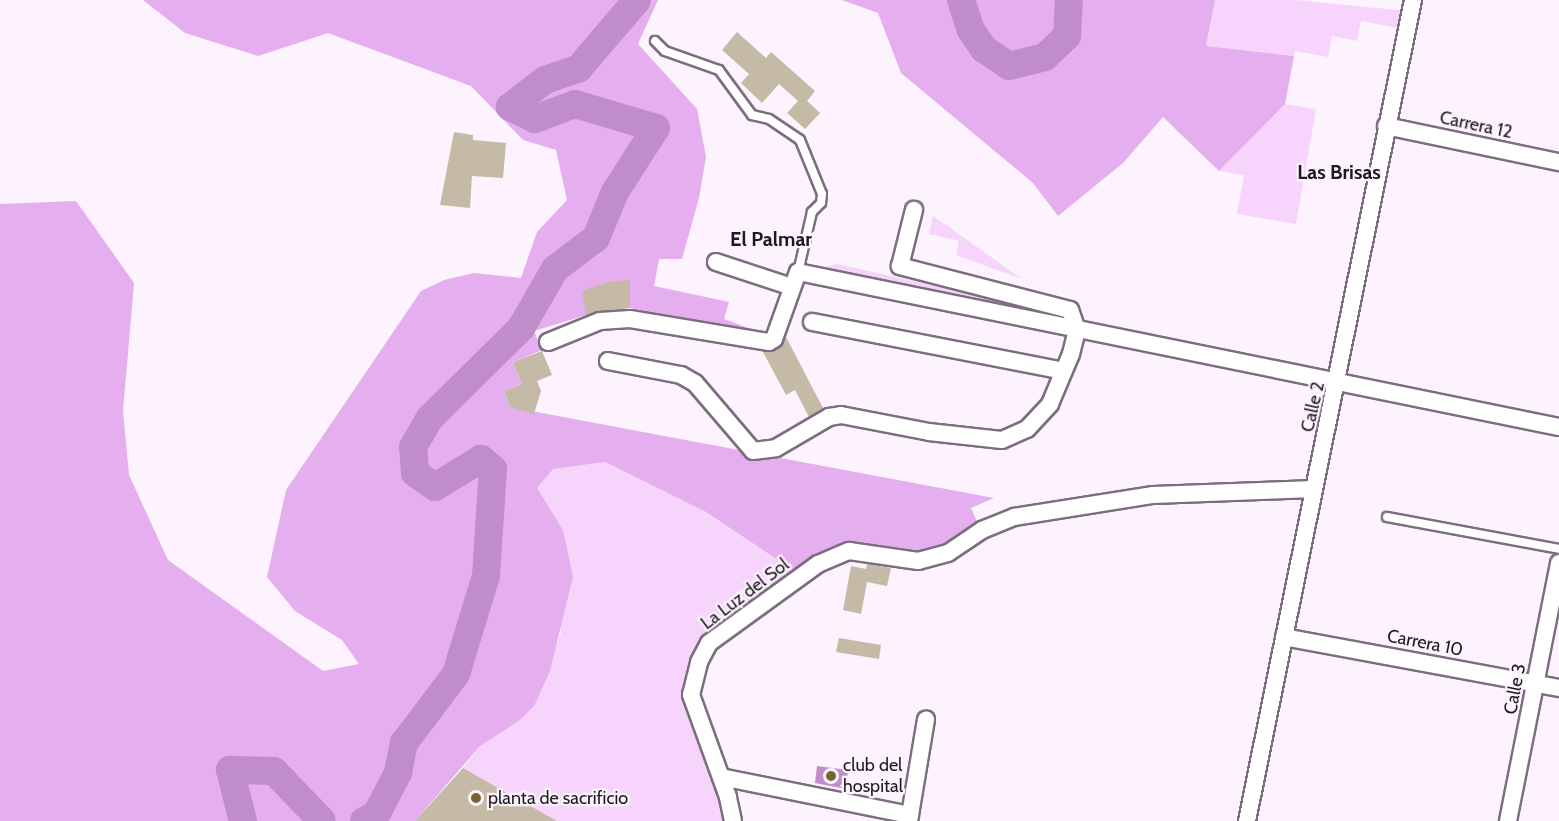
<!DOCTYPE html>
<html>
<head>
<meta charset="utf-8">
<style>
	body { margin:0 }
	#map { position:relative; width:1559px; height:821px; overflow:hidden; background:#fdf3fe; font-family:Cabin,sans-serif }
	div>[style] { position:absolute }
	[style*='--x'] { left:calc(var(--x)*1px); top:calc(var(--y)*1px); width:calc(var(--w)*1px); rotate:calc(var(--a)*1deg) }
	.green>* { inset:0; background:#f6d4fb }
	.forest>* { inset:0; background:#e5aeee }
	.water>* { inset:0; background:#c18cca }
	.river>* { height:28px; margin:-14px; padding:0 14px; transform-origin:14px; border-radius:14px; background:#c18cca }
	.building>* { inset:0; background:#c4baa6 }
	.roads { filter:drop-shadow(2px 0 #7c6e7f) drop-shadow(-2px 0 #7c6e7f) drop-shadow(0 2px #7c6e7f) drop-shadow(0 -2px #7c6e7f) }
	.lane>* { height:8px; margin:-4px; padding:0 4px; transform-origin:4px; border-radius:4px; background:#fff }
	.street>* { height:16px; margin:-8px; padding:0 8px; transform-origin:8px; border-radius:8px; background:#fff }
	.dots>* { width:16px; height:16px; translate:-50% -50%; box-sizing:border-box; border:3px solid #fdf3fe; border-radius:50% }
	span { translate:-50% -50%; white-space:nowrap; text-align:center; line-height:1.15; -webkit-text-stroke:4.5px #fdf3fe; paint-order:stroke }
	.street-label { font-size:18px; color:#1e191f }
	.poi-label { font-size:18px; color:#1e191f }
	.left { translate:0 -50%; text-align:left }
	.neighbourhood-label { font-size:20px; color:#1e191f; font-weight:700 }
</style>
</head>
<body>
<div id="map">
	<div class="green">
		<div style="clip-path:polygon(1215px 0,1296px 0,1407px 11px,1403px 29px,1361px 21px,1357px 41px,1332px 36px,1328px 57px,1295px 51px,1294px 56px,1206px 46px)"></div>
		<div style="clip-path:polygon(1285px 104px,1316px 109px,1296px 224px,1237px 214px,1244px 175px,1219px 171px)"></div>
		<div style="clip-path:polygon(933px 216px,949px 227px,1022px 279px,956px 255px,959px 241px,929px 234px)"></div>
		<div style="clip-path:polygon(837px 264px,1072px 316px,1075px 322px,825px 267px)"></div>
		<div style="clip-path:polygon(605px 462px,700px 509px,793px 570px,707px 639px,687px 697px,729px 821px,557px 821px,463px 768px,480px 746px,519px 721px,534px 706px,561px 633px,563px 530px,536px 488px,552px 469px)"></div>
	</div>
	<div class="forest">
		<div style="clip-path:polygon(143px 0,658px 0,638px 44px,697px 109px,706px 157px,699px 198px,682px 259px,659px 259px,654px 286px,729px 302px,724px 319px,770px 336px,630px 308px,630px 281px,608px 282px,586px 315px,534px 331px,542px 350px,513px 362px,522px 384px,504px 391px,510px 407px,994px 498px,971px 508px,978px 524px,948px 547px,945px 544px,921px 557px,821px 556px,793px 570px,704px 511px,605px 462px,553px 469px,537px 488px,563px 530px,573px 577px,550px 671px,534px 706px,519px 721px,480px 746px,415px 821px,0 821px,0 204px,76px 201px,134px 283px,123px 411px,129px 475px,168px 560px,323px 671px,359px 664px,342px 640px,295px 611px,267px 577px,286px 490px,421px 291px,444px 280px,474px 273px,521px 278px,537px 232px,567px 200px,556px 150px,523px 140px,471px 86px,328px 33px,258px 56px,185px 33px)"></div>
		<div style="clip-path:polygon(842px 0,1215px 0,1206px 46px,1294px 56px,1285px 104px,1219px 171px,1163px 117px,1123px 163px,1058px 216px,1033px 183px,901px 73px,878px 13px)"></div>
	</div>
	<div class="water">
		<div style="clip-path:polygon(817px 766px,848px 770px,846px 789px,815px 783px)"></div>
	</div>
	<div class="river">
		<div style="--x:961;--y:0;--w:32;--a:72"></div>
		<div style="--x:971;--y:30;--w:23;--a:56"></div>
		<div style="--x:984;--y:49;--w:30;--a:34"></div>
		<div style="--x:1009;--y:66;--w:37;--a:-14"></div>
		<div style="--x:1045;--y:57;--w:30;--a:-44"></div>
		<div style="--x:1067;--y:36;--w:36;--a:-87"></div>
		<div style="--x:243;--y:821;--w:53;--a:-104.3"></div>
		<div style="--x:230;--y:770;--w:44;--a:1.3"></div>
		<div style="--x:274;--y:771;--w:69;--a:46.2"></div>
		<div style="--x:364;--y:821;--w:13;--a:-27"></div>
		<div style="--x:376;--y:815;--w:47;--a:-62.4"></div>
		<div style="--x:398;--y:773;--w:31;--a:-79"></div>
		<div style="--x:404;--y:743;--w:86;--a:-53"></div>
		<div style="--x:456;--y:674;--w:102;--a:-73"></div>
		<div style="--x:486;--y:576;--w:107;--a:-86.3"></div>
		<div style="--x:493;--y:469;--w:16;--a:-140"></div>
		<div style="--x:481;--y:459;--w:54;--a:148.7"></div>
		<div style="--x:435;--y:487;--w:24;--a:-145"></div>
		<div style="--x:415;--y:473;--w:26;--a:-94"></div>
		<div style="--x:413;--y:447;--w:34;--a:-60"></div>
		<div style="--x:430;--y:418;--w:128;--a:-44.7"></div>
		<div style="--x:521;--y:328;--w:68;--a:-60"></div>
		<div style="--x:555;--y:269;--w:51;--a:-37.1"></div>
		<div style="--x:596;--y:238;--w:50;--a:-67.6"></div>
		<div style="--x:615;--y:192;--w:76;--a:-57.4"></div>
		<div style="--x:656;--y:128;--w:84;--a:-163.5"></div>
		<div style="--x:575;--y:104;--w:43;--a:159.4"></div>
		<div style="--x:535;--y:119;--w:28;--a:-154"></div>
		<div style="--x:510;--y:107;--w:44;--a:-37.6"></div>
		<div style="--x:545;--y:80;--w:36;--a:-19"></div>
		<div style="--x:579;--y:68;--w:89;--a:-49.5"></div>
	</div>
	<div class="building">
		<div style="clip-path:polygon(737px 32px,766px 58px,771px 52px,815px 91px,807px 101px,820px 113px,805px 129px,787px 113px,798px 101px,779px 84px,762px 103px,741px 83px,749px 74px,722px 50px)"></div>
		<div style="clip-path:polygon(454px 132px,473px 135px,473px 140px,506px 143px,503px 178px,472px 176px,470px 208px,440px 205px)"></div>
		<div style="clip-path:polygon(630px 280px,630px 308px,586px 315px,582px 291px,608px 282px)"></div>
		<div style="clip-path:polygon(786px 337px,823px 408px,809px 417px,795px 390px,786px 395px,763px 352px,779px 348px)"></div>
		<div style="clip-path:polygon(542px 351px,552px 375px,537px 381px,541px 391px,534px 414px,510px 407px,504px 391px,522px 384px,513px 362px)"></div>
		<div style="clip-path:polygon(867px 564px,891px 568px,887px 586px,867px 582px,861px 614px,843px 610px,851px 566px,866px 569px)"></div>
		<div style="clip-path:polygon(839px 638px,881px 645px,879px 659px,836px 652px)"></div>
		<div style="clip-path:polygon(463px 768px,557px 821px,415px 821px)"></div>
	</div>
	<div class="roads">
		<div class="lane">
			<div style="--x:655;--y:41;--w:14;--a:45"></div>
			<div style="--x:665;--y:51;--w:57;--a:19.4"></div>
			<div style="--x:719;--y:70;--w:56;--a:53.7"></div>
			<div style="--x:752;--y:115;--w:17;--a:13"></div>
			<div style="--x:769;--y:119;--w:37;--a:34"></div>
			<div style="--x:800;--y:140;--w:58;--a:67.8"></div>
			<div style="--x:822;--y:194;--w:9;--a:96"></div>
			<div style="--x:821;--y:203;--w:13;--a:135"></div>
			<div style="--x:812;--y:212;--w:62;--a:103.1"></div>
			<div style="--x:1387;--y:517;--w:175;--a:10.5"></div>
		</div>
		<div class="street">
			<div style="--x:1386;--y:126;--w:177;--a:11.8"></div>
			<div style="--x:716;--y:262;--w:80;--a:18.2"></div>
			<div style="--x:812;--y:322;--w:256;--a:11"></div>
			<div style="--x:548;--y:342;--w:56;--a:-22"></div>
			<div style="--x:600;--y:321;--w:30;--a:-4"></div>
			<div style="--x:630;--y:319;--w:141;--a:9.4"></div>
			<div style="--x:769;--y:342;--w:6;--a:-31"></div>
			<div style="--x:774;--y:339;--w:71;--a:-70.3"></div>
			<div style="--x:798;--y:272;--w:777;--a:11.51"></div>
			<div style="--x:608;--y:361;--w:74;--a:10.9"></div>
			<div style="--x:681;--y:375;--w:16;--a:30"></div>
			<div style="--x:695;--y:383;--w:89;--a:49.5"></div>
			<div style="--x:753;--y:451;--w:23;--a:-7"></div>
			<div style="--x:776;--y:448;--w:61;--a:-30.3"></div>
			<div style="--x:829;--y:417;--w:12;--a:-9"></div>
			<div style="--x:841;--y:415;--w:90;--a:10.9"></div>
			<div style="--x:929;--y:432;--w:73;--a:6.3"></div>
			<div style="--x:1002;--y:440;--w:27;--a:-24"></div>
			<div style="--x:1027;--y:429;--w:34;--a:-47"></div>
			<div style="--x:1050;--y:404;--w:54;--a:-67.2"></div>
			<div style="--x:1071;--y:354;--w:25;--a:-76"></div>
			<div style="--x:1077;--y:330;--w:21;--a:-109"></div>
			<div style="--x:1070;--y:310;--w:176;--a:-165.5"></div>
			<div style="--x:900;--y:266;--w:58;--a:-76"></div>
			<div style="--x:1284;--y:637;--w:280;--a:10.5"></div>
			<div style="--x:721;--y:777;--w:193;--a:11.4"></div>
			<div style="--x:733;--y:821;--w:25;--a:-102"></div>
			<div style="--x:728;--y:797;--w:109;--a:-109.9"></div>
			<div style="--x:691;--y:695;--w:34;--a:-76"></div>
			<div style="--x:699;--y:662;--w:21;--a:-62"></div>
			<div style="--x:709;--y:643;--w:135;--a:-35.9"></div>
			<div style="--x:818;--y:564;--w:34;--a:-23"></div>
			<div style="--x:849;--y:551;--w:70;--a:8.2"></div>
			<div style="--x:918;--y:561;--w:31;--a:-15"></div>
			<div style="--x:948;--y:553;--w:41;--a:-34.1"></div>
			<div style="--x:982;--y:530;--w:35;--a:-22"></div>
			<div style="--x:1014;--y:517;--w:141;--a:-9"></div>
			<div style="--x:1153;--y:495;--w:161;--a:-2.1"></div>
			<div style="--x:909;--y:821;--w:103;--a:-80.5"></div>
			<div style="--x:1247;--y:821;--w:838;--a:-78.57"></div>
			<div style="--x:1508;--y:821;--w:263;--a:-78.8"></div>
		</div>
	</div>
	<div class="dots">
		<div style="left:831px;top:776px;background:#7b6434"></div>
		<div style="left:476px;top:798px;background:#7b6434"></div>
	</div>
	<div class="street-label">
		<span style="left:1476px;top:125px;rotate:12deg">Carrera 12</span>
		<span style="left:1313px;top:407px;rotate:-77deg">Calle 2</span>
		<span style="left:745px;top:594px;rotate:-37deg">La Luz del Sol</span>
		<span style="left:1425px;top:643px;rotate:11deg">Carrera 10</span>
		<span style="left:1515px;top:689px;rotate:-79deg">Calle 3</span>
	</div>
	<div class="poi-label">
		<span class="left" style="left:843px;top:776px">club del<br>hospital</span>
		<span class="left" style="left:488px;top:798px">planta de sacrificio</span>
	</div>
	<div class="neighbourhood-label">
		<span style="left:1339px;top:172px">Las Brisas</span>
		<span style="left:771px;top:239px">El Palmar</span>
	</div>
</div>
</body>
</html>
